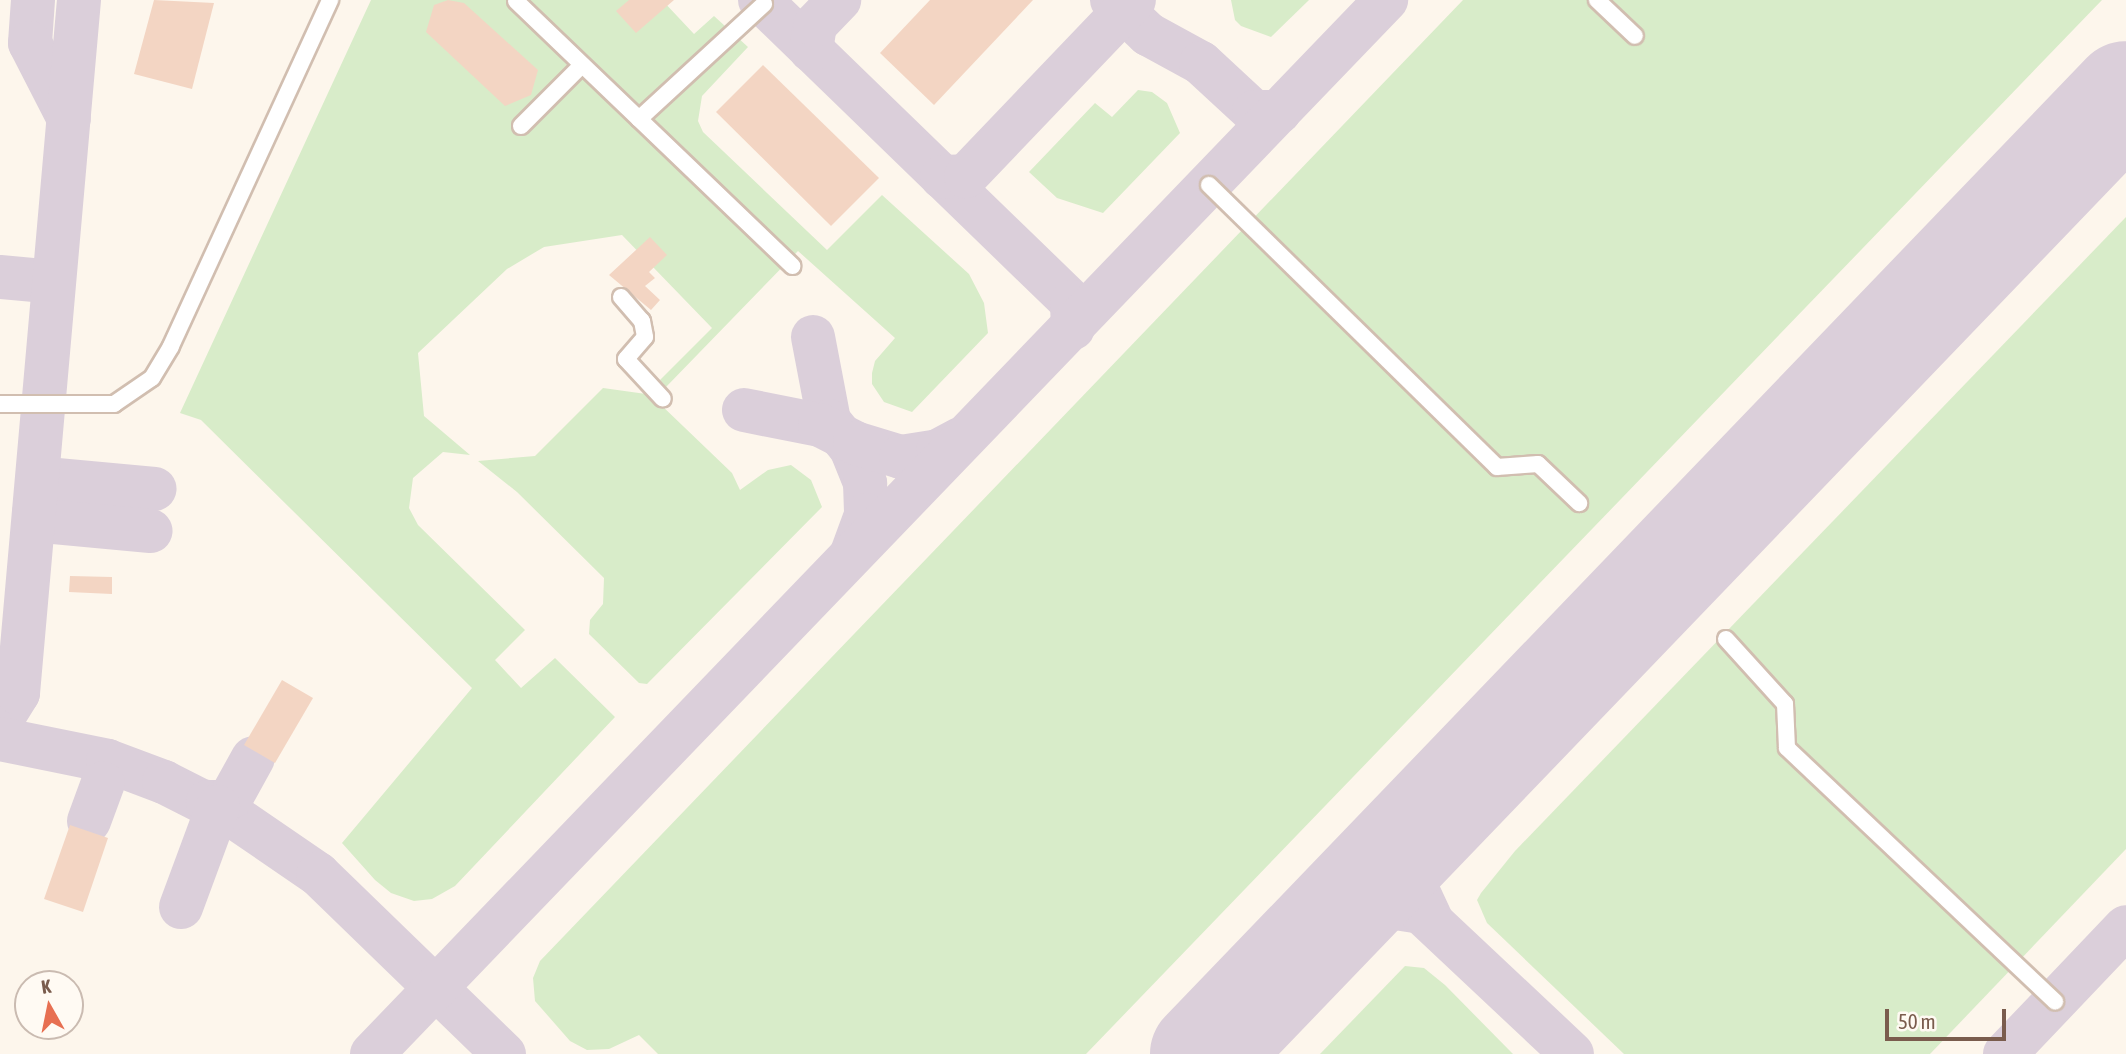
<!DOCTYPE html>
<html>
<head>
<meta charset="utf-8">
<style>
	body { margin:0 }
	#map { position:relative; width:2126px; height:1054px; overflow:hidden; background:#fdf6ec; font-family:"Asap Condensed",sans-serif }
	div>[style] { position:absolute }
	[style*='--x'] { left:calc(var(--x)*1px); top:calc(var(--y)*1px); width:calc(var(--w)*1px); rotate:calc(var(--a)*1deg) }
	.green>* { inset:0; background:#d8ecc9 }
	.taxiway>* { height:44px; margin:-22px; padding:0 22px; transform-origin:22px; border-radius:22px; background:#dbcfda }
	.runway>* { height:108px; margin:-54px; padding:0 54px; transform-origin:54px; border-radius:54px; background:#dbcfda }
	.building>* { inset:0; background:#f3d5c3 }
	.roads { filter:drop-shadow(2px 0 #d1beb0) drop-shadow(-2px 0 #d1beb0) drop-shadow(0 2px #d1beb0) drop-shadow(0 -2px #d1beb0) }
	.minor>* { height:16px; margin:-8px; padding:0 8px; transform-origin:8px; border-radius:8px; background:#fff }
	span { translate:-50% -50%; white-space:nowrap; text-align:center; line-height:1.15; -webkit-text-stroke:6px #fffaf3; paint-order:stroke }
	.north { position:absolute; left:14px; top:970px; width:70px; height:70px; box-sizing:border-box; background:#fffaf3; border:2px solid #cabbb1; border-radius:50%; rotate:351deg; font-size:19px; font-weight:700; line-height:28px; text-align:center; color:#7a5c4d }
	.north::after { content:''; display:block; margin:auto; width:24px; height:32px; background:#e76f51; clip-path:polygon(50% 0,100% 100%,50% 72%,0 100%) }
	.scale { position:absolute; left:1885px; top:1009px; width:121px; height:32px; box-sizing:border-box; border:4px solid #7a5c4d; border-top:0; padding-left:9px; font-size:21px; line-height:24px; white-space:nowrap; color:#7a5c4d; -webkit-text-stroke:5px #fffaf3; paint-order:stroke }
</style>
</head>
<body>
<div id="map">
	<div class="green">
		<div style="clip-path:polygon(371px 0,662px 0,694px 34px,714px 16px,748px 47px,702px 96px,698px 121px,703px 132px,827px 250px,882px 195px,969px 274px,984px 303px,988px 333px,912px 412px,884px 402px,872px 384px,872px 373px,875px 361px,895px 338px,798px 251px,666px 387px,660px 380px,712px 328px,622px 235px,544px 247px,507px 269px,418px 353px,424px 416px,470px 455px,443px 452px,413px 478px,409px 508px,418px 525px,525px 630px,495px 660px,521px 688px,555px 658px,615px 717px,455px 886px,432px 899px,414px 901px,391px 893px,375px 880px,342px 843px,472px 688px,201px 420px,180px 413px)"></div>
		<div style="clip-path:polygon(1231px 0,1309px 0,1271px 37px,1241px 26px,1235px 20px)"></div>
		<div style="clip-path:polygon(1463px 0,2102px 0,1086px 1054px,658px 1054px,639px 1035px,609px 1049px,587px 1050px,570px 1041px,535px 1001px,533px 978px,540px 961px)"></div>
		<div style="clip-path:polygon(1138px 90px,1152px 92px,1167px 103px,1180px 133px,1103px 213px,1057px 198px,1029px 172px,1095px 103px,1112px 117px)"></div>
		<div style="clip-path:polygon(2126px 217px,2126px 849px,1930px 1054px,1624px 1054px,1487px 923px,1477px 900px,1481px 893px,1515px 851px)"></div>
		<div style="clip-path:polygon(603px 388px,646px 394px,659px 403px,732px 473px,740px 490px,768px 470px,791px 465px,811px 480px,822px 507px,647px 684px,639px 683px,589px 634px,590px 620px,603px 604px,604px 578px,517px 492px,478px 461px,535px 456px)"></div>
		<div style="clip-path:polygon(1405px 966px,1424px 968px,1445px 985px,1513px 1054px,1320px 1054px)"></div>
	</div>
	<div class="taxiway">
		<div style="--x:33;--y:0;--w:43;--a:94"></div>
		<div style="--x:30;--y:43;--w:85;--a:62.8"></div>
		<div style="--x:760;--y:0;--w:434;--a:44.1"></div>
		<div style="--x:1072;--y:302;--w:26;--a:88"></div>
		<div style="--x:1112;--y:0;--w:50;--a:43.4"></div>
		<div style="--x:1148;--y:34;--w:60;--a:28.7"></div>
		<div style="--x:1201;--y:63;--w:72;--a:42.8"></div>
		<div style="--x:1254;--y:112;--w:25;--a:0"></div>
		<div style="--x:811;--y:50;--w:25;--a:-81"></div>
		<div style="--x:815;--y:25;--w:35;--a:-46"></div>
		<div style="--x:942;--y:177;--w:24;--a:-2"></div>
		<div style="--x:966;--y:176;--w:243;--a:-46.3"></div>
		<div style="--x:0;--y:277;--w:35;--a:5"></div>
		<div style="--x:813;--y:337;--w:86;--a:79.2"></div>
		<div style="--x:829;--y:421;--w:35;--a:51"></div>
		<div style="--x:851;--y:448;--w:38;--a:68"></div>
		<div style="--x:865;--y:483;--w:32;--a:88"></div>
		<div style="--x:866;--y:515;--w:40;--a:110.2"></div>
		<div style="--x:744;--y:410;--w:77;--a:11.2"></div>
		<div style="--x:820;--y:425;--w:39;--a:27"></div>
		<div style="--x:855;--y:443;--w:48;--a:16.9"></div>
		<div style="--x:901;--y:457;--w:37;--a:-9"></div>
		<div style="--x:938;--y:451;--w:26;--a:-28"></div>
		<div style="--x:38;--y:471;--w:11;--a:45"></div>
		<div style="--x:46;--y:479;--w:109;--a:5.2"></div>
		<div style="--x:34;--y:513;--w:12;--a:42"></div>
		<div style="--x:43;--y:521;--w:108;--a:5.3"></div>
		<div style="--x:0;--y:722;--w:34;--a:-58"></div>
		<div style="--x:18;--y:693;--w:696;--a:-84.97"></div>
		<div style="--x:0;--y:739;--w:110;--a:11.5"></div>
		<div style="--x:108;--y:761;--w:60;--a:20.6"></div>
		<div style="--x:164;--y:782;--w:84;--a:26.9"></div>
		<div style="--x:239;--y:820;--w:96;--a:34.4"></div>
		<div style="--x:318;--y:874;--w:259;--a:44.1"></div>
		<div style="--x:226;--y:812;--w:21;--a:-151"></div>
		<div style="--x:208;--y:802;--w:15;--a:0"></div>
		<div style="--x:223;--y:802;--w:11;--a:-34"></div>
		<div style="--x:232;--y:796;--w:43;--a:-61.1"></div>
		<div style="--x:89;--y:821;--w:40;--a:-69.8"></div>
		<div style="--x:1425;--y:824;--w:25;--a:108"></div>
		<div style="--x:1417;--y:848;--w:37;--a:93"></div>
		<div style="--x:1415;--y:885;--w:38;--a:65"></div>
		<div style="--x:181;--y:907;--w:107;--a:-69.7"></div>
		<div style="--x:1336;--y:917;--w:42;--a:-16.7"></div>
		<div style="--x:1376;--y:905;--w:46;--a:8.8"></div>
		<div style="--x:1421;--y:912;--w:207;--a:43.2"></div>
		<div style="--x:372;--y:1054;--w:1463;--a:-46.11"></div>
		<div style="--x:2005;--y:1054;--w:175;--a:-46.4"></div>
	</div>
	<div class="runway">
		<div style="--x:1204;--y:1054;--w:1330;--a:-46.13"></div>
	</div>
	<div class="building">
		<div style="clip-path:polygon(154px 0,214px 3px,192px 89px,134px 74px)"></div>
		<div style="clip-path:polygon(448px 0,464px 3px,538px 70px,531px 95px,505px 106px,426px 32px,434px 5px)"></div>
		<div style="clip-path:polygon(629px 0,674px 0,636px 33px,616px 11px)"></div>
		<div style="clip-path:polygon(930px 0,1033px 0,934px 105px,880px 53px)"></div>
		<div style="clip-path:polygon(763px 65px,879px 178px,831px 226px,716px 112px)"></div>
		<div style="clip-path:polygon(650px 237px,667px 255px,649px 272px,655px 278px,645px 286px,660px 300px,651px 310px,609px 275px)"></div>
		<div style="clip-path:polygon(70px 576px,112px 577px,112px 594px,69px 592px)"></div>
		<div style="clip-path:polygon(282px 680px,313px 698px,275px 763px,244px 745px)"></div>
		<div style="clip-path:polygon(70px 825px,108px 838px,83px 912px,44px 899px)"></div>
	</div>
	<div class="roads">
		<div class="minor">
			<div style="--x:1597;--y:0;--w:52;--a:43.5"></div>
			<div style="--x:516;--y:1;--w:383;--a:43.8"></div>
			<div style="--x:639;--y:119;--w:170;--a:-42.6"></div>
			<div style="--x:521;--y:126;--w:86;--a:-45"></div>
			<div style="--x:1209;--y:185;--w:403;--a:44.4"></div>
			<div style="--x:1497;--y:467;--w:41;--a:-4.2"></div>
			<div style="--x:1538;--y:464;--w:57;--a:43.6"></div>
			<div style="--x:621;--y:297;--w:32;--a:49"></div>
			<div style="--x:642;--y:321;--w:16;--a:79"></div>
			<div style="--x:645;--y:337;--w:29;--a:131"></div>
			<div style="--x:626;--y:359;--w:54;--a:47.2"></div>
			<div style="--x:0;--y:404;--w:114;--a:0"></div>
			<div style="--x:114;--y:404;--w:46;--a:-34.4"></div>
			<div style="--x:152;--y:378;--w:37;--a:-59"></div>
			<div style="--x:171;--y:346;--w:381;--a:-65.3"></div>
			<div style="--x:1726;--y:639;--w:88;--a:47.8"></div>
			<div style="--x:1785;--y:704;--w:44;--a:87.4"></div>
			<div style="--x:1787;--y:748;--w:369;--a:43.4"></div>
		</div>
	</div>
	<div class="north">K</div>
	<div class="scale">50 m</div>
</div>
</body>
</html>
